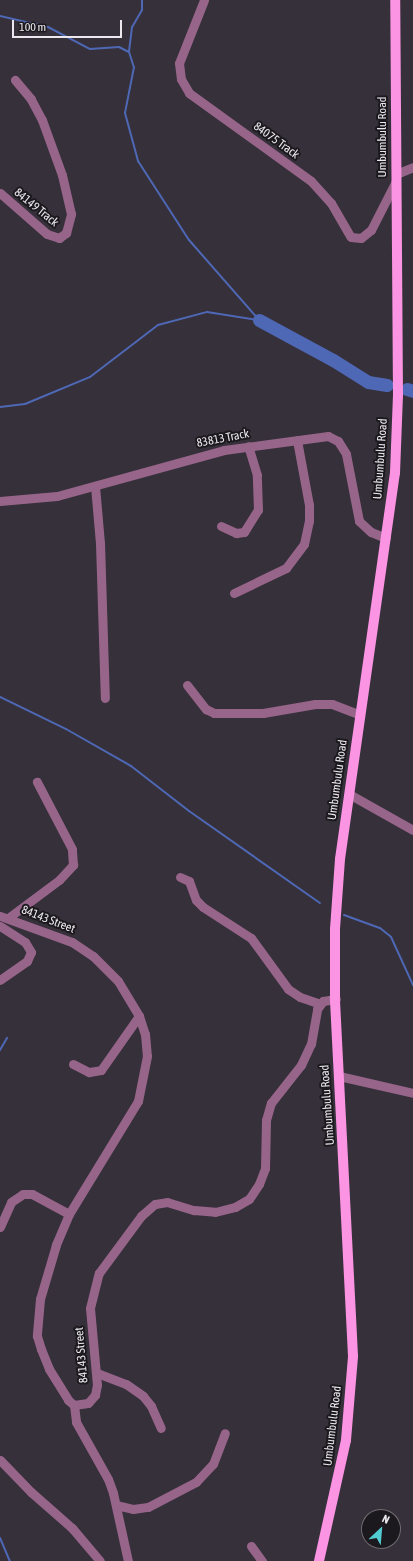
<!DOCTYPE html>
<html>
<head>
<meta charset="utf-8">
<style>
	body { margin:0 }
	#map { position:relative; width:413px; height:1561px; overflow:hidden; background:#36303a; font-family:"Asap Condensed",sans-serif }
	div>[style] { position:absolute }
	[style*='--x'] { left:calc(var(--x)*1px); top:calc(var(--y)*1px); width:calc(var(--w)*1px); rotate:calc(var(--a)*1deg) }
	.stream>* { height:2px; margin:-1px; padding:0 1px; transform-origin:1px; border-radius:1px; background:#4e68b5 }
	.river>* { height:13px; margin:-6.5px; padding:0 6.5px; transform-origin:6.5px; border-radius:6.5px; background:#4e68b5 }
	.minor>* { height:9px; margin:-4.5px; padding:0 4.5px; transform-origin:4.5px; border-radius:4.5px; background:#97658a }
	.major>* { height:10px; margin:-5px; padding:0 5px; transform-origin:5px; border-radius:5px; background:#fb94e2 }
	span { translate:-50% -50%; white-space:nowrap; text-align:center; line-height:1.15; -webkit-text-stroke:4px #1c191e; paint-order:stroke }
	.street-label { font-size:12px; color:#ece8ee }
	.north { position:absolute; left:361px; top:1509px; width:40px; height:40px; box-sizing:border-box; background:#1c191e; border:1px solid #6f6c71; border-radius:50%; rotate:26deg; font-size:11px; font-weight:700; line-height:16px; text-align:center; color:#ece8ee }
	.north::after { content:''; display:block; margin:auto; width:14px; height:18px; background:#51ccd1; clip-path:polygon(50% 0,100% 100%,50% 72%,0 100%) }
	.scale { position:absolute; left:12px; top:20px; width:110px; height:18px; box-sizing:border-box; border:2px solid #ece8ee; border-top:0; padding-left:5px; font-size:12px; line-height:14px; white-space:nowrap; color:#ece8ee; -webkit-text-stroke:3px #1c191e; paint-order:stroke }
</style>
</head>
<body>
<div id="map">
	<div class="stream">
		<div style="--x:142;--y:0;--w:10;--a:90"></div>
		<div style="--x:142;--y:10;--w:20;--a:120"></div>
		<div style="--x:132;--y:27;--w:25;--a:97"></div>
		<div style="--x:129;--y:52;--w:16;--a:72"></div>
		<div style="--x:134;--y:67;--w:47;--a:101.1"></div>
		<div style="--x:125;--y:113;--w:50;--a:74.8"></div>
		<div style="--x:138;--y:161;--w:94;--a:57.2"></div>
		<div style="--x:189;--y:240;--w:106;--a:48.8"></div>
		<div style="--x:0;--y:16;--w:49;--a:12.9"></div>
		<div style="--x:48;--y:27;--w:47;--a:27.6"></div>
		<div style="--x:90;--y:49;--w:29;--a:-4"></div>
		<div style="--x:119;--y:47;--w:11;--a:27"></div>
		<div style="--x:0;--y:407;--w:25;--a:-7"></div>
		<div style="--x:25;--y:404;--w:70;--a:-22.6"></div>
		<div style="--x:90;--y:377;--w:86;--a:-37.4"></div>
		<div style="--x:158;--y:325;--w:51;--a:-14.9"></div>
		<div style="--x:207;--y:312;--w:52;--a:8.9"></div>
		<div style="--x:0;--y:697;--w:73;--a:25.9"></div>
		<div style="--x:66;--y:729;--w:75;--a:29.6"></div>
		<div style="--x:131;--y:766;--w:73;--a:37.8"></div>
		<div style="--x:189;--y:811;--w:160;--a:35.1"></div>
		<div style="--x:344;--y:915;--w:38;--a:20"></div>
		<div style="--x:380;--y:928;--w:14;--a:39"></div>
		<div style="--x:391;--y:937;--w:53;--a:65.4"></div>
		<div style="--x:0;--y:1050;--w:14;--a:-60"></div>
		<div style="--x:0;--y:1538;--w:25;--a:67"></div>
	</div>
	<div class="river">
		<div style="--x:259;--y:320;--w:84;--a:28.4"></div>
		<div style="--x:333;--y:360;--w:41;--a:32.2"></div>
		<div style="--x:368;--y:382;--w:19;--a:9"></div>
		<div style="--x:407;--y:389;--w:6;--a:18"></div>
	</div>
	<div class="minor">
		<div style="--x:204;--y:0;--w:68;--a:111.6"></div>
		<div style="--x:179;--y:63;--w:16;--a:83"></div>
		<div style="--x:181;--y:79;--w:16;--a:60"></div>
		<div style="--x:189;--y:93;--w:150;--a:35.8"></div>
		<div style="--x:311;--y:181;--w:30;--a:48"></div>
		<div style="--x:331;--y:203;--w:39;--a:60"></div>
		<div style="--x:351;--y:237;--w:10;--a:6"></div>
		<div style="--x:361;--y:238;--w:13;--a:-39"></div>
		<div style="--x:371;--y:230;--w:55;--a:-63"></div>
		<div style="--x:396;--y:174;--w:18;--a:-22"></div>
		<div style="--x:0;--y:193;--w:62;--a:41.1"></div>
		<div style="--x:47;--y:234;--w:13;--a:18"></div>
		<div style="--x:59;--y:238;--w:9;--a:-36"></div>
		<div style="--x:66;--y:233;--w:20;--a:-75"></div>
		<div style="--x:71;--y:214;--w:40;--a:-103"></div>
		<div style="--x:62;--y:175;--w:59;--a:-110"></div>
		<div style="--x:42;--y:120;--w:24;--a:-118"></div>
		<div style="--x:31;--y:99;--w:25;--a:-130"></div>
		<div style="--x:95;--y:486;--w:57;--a:85"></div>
		<div style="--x:100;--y:543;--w:155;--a:88.2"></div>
		<div style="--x:0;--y:501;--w:57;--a:-5"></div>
		<div style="--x:57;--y:496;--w:173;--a:-15.4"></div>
		<div style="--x:224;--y:450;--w:105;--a:-7.7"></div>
		<div style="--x:328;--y:436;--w:11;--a:27"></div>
		<div style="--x:338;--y:441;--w:15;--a:58"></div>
		<div style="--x:346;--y:454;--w:68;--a:79"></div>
		<div style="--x:359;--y:521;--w:16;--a:43"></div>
		<div style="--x:371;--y:532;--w:16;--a:22"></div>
		<div style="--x:221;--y:526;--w:17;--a:25"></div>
		<div style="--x:236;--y:533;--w:8;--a:-7"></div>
		<div style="--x:244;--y:532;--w:26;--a:-58"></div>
		<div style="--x:258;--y:510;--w:35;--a:-92"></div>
		<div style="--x:257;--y:475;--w:30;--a:-107"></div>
		<div style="--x:234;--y:593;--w:58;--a:-25.7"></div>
		<div style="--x:286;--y:568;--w:30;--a:-53"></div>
		<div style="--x:304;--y:544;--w:24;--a:-78"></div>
		<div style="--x:309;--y:521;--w:16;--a:-90"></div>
		<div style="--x:309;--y:505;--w:66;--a:-100.5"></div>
		<div style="--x:187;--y:685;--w:31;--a:52"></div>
		<div style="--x:206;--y:709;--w:9;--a:27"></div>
		<div style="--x:214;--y:713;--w:49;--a:0"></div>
		<div style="--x:263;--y:713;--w:53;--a:-9.8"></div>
		<div style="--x:315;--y:704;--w:17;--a:0"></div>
		<div style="--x:332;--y:704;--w:30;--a:21"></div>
		<div style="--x:349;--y:794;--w:73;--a:29.4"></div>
		<div style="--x:180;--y:877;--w:10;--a:24"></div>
		<div style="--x:189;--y:881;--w:20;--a:70"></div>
		<div style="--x:196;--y:900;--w:10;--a:45"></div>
		<div style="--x:203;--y:907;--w:57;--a:32.9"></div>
		<div style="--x:251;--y:938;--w:63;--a:54"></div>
		<div style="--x:288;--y:989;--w:14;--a:34"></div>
		<div style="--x:300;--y:997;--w:21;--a:19"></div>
		<div style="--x:0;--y:916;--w:77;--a:19.9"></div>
		<div style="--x:72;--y:942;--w:25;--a:34"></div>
		<div style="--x:93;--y:956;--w:35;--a:45"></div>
		<div style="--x:118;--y:981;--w:41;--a:59"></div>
		<div style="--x:139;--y:1016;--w:19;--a:72"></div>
		<div style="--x:145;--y:1034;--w:22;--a:85"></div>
		<div style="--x:147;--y:1056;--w:46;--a:101.3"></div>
		<div style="--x:138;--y:1101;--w:132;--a:121.4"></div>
		<div style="--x:69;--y:1214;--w:34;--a:113"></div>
		<div style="--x:56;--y:1245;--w:56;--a:106.5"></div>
		<div style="--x:40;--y:1299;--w:37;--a:95"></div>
		<div style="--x:37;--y:1336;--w:14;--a:73"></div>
		<div style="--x:41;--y:1349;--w:22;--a:68"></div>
		<div style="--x:49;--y:1369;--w:36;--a:58"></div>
		<div style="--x:68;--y:1400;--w:8;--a:40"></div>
		<div style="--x:74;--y:1405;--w:14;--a:-8"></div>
		<div style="--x:88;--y:1403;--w:11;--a:-49"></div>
		<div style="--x:95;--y:1395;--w:10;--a:-79"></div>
		<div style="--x:97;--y:1385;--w:77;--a:-95.2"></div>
		<div style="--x:90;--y:1308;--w:36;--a:-76"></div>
		<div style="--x:99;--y:1273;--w:71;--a:-53.6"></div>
		<div style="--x:141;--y:1216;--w:18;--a:-41"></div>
		<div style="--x:155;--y:1204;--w:12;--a:-9"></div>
		<div style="--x:167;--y:1202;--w:28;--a:17"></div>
		<div style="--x:194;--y:1210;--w:21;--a:5"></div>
		<div style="--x:215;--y:1212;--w:21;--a:-14"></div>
		<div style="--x:235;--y:1207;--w:16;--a:-30"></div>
		<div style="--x:249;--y:1199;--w:18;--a:-56"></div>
		<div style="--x:259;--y:1184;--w:17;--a:-69"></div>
		<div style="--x:265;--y:1168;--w:48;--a:-88.8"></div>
		<div style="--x:266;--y:1120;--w:18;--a:-74"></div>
		<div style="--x:271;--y:1103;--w:48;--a:-51.7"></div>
		<div style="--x:301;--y:1065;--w:23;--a:-65"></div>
		<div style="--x:311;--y:1044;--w:36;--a:-80"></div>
		<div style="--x:317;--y:1009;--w:10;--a:-53"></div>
		<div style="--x:323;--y:1001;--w:13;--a:-9"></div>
		<div style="--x:8;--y:918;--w:64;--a:-36.7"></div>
		<div style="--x:59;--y:880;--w:21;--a:-47"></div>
		<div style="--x:73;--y:865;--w:16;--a:-94"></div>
		<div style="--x:72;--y:849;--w:76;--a:-117.6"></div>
		<div style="--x:0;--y:926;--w:30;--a:33"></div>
		<div style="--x:25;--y:942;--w:12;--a:59"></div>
		<div style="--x:31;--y:952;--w:10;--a:114"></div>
		<div style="--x:27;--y:961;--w:33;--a:145"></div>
		<div style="--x:73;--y:1064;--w:18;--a:27"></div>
		<div style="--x:89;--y:1072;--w:12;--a:-9"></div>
		<div style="--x:101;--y:1070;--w:66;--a:-54.9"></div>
		<div style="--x:339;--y:1076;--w:76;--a:12.9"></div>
		<div style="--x:0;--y:1227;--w:27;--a:-66"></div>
		<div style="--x:11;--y:1202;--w:14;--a:-34"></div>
		<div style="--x:23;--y:1194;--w:9;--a:0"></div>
		<div style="--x:32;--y:1194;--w:42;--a:28.4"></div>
		<div style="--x:97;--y:1373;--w:31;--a:21"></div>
		<div style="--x:126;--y:1384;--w:21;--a:35"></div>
		<div style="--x:143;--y:1396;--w:13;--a:51"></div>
		<div style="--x:151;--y:1406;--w:24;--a:66"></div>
		<div style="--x:74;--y:1405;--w:17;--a:83"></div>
		<div style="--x:76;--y:1422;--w:65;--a:60.7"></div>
		<div style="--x:108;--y:1479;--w:15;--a:70"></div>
		<div style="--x:113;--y:1493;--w:70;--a:77.6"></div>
		<div style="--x:0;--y:1460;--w:45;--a:45.9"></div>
		<div style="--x:31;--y:1492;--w:55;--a:41.3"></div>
		<div style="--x:72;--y:1528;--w:43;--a:49.7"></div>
		<div style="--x:116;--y:1505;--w:17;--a:13"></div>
		<div style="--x:133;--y:1509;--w:15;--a:-8"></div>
		<div style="--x:148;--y:1507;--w:54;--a:-27.5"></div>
		<div style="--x:196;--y:1482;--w:25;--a:-47"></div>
		<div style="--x:213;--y:1464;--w:33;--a:-69"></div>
		<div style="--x:251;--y:1546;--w:19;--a:54"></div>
	</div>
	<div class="major">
		<div style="--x:319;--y:1561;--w:124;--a:-77.4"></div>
		<div style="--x:346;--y:1440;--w:84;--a:-85.2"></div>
		<div style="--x:353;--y:1356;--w:360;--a:-92.9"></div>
		<div style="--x:335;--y:996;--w:67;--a:-90"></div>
		<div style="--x:335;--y:929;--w:70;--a:-85.9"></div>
		<div style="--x:340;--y:859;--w:390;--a:-81.9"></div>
		<div style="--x:395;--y:473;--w:77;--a:-87.8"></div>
		<div style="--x:398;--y:396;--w:396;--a:-90.4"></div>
	</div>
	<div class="street-label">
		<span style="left:383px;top:137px;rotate:-90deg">Umbumbulu Road</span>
		<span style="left:276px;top:141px;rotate:36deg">84075 Track</span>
		<span style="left:36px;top:208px;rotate:39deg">84149 Track</span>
		<span style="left:223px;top:439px;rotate:-11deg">83813 Track</span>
		<span style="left:381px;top:459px;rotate:-86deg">Umbumbulu Road</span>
		<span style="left:338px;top:780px;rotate:-82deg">Umbumbulu Road</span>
		<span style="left:48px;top:920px;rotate:21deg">84143 Street</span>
		<span style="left:328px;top:1105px;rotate:-94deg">Umbumbulu Road</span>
		<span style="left:82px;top:1355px;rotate:-95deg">84143 Street</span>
		<span style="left:333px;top:1426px;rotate:-83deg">Umbumbulu Road</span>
	</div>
	<div class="north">N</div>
	<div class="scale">100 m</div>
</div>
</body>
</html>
